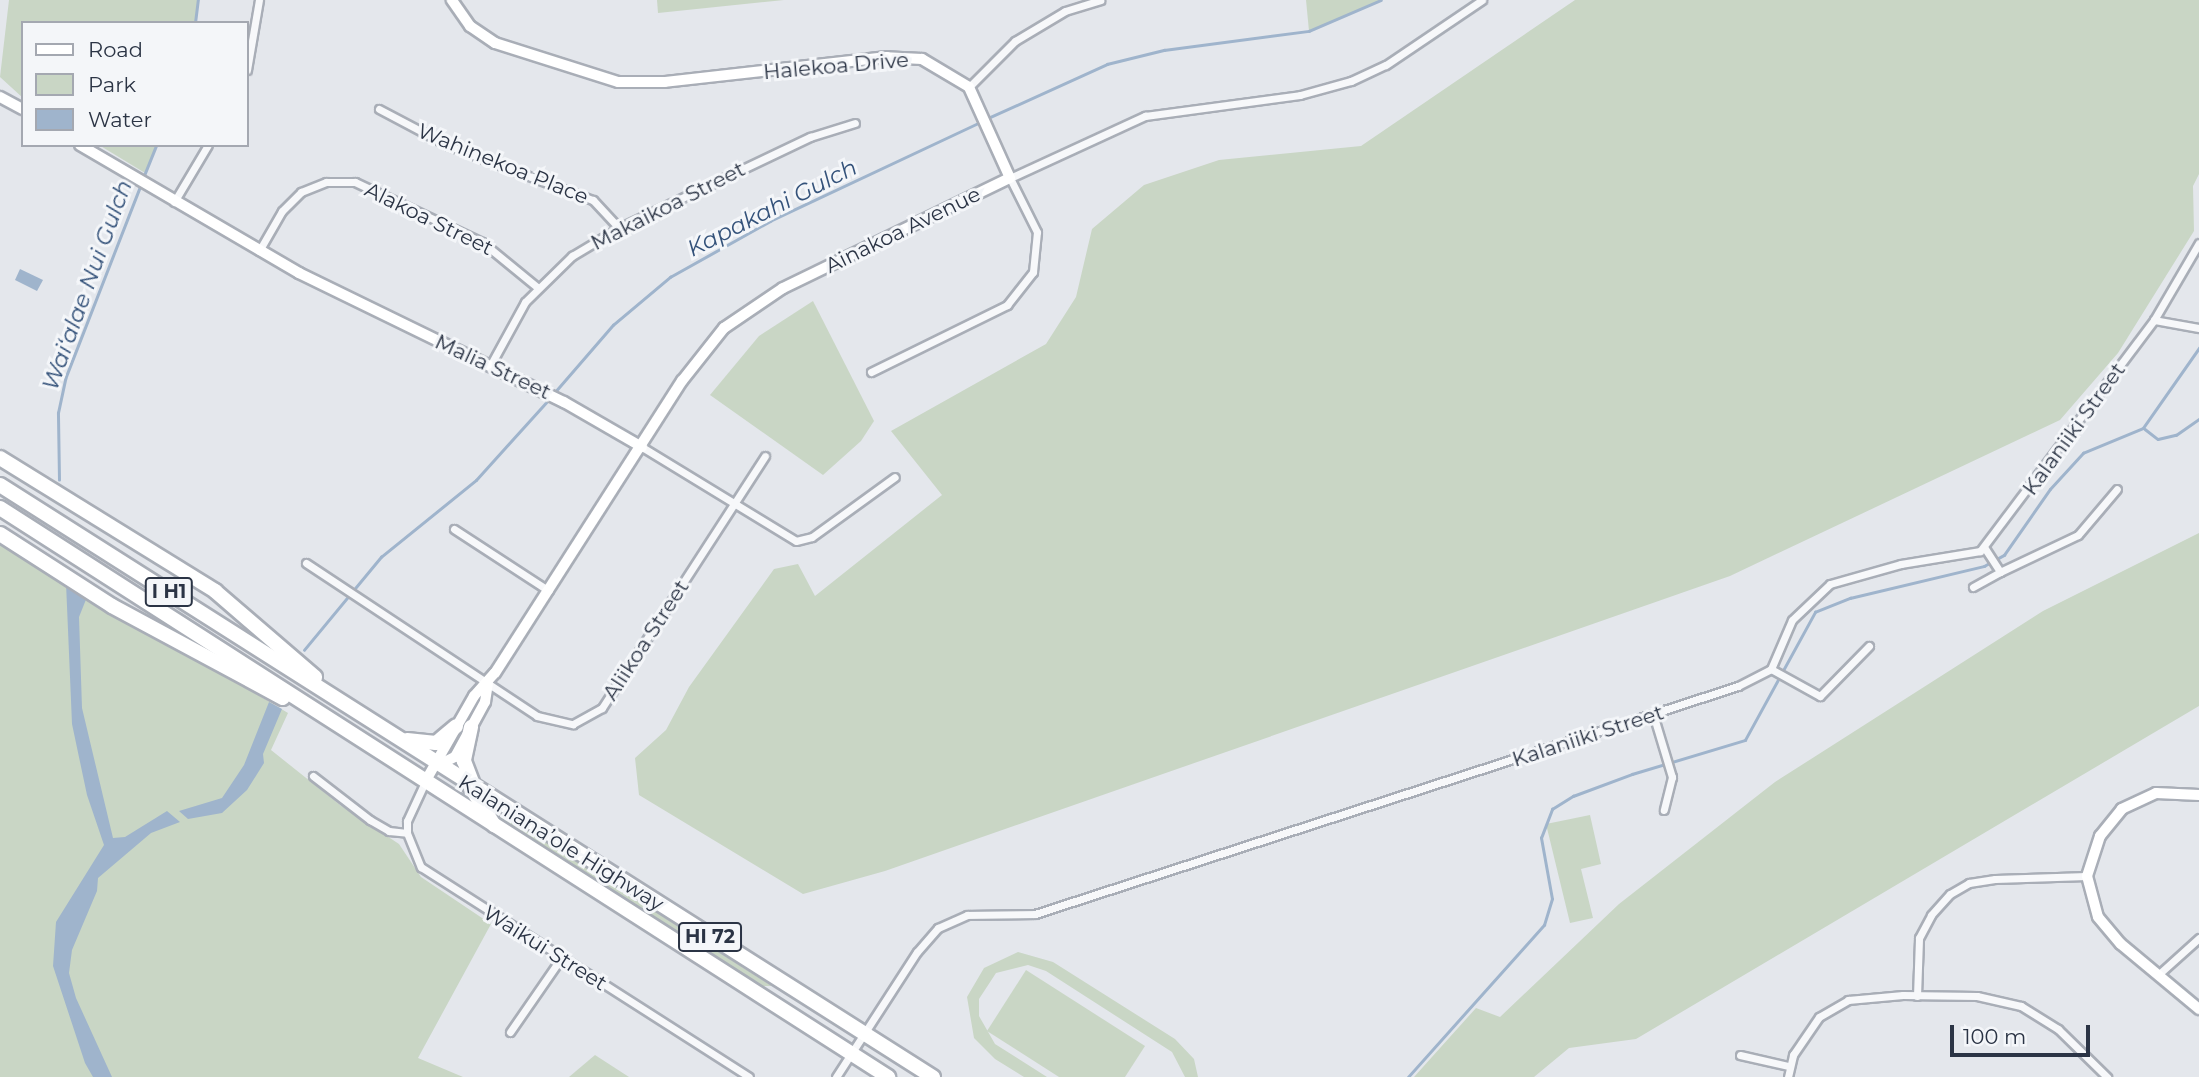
<!DOCTYPE html>
<html>
<head>
<meta charset="utf-8">
<style>
	body { margin:0 }
	#map { position:relative; width:2199px; height:1077px; overflow:hidden; background:#e4e7ec; font-family:Montserrat,sans-serif }
	div>[style] { position:absolute }
	[style*='--x'] { left:calc(var(--x)*1px); top:calc(var(--y)*1px); width:calc(var(--w)*1px); rotate:calc(var(--a)*1deg) }
	.green>* { inset:0; background:#c9d6c5 }
	.water>* { inset:0; background:#9fb4cc }
	.stream>* { height:2.5px; margin:-1.25px; padding:0 1.25px; transform-origin:1.25px; border-radius:1.25px; background:#9fb4cc }
	.roads { filter:drop-shadow(2px 0 #a9aeb7) drop-shadow(-2px 0 #a9aeb7) drop-shadow(0 2px #a9aeb7) drop-shadow(0 -2px #a9aeb7) }
	.street>* { height:7px; margin:-3.5px; padding:0 3.5px; transform-origin:3.5px; border-radius:3.5px; background:#f7f8fa }
	.secondary>* { height:10px; margin:-5px; padding:0 5px; transform-origin:5px; border-radius:5px; background:#fff }
	.highway>* { height:14px; margin:-7px; padding:0 7px; transform-origin:7px; border-radius:7px; background:#fff }
	span { translate:-50% -50%; white-space:nowrap; text-align:center; line-height:1.15; -webkit-text-stroke:6px #f4f6f9; paint-order:stroke }
	.shield-label span { padding:2px 5px; background:#f4f6f9; border:2px solid; border-radius:5px; -webkit-text-stroke-width:0 }
	.shield-label { font-size:19px; color:#2b3445; font-weight:700 }
	.street-label { font-size:21px; color:#2b3445 }
	.water-label { font-size:23px; color:#34527a; font-style:italic }
	.legend { position:absolute; left:21px; top:21px; width:228px; height:126px; box-sizing:border-box; background:#f4f6f9; border:2px solid #a4a8b1; margin:0; padding:9px 12px; list-style:none; font-size:21px; color:#2b3445 }
	.legend li { display:flex; align-items:center; gap:14px; height:35px }
	.legend b { width:35px; border:2px solid #a4a8b1 }
	.scale { position:absolute; left:1950px; top:1025px; width:140px; height:32px; box-sizing:border-box; border:4px solid #2b3445; border-top:0; padding-left:9px; font-size:21px; line-height:24px; white-space:nowrap; color:#2b3445; -webkit-text-stroke:5px #f4f6f9; paint-order:stroke }
</style>
</head>
<body>
<div id="map">
	<div class="green">
		<div style="clip-path:polygon(9px 0,198px 0,195px 23px,23px 23px,23px 98px,0 77px)"></div>
		<div style="clip-path:polygon(657px 0,784px 0,658px 13px)"></div>
		<div style="clip-path:polygon(1306px 0,1381px 0,1309px 31px)"></div>
		<div style="clip-path:polygon(1575px 0,2199px 0,2199px 174px,2193px 186px,2194px 231px,2118px 353px,2060px 420px,1730px 576px,885px 871px,803px 894px,639px 795px,635px 758px,666px 730px,689px 687px,774px 569px,798px 564px,815px 596px,942px 495px,891px 431px,1046px 344px,1076px 297px,1092px 229px,1144px 185px,1219px 160px,1361px 146px)"></div>
		<div style="clip-path:polygon(99px 145px,156px 145px,145px 173px)"></div>
		<div style="clip-path:polygon(813px 301px,874px 421px,861px 441px,823px 475px,710px 395px,759px 336px)"></div>
		<div style="clip-path:polygon(2199px 533px,2199px 706px,1636px 1039px,1569px 1048px,1534px 1077px,1414px 1077px,1476px 1008px,1500px 1017px,1619px 904px,1775px 782px,2043px 611px)"></div>
		<div style="clip-path:polygon(0 540px,288px 713px,271px 750px,340px 805px,399px 844px,421px 877px,491px 924px,418px 1058px,463px 1077px,0 1077px)"></div>
		<div style="clip-path:polygon(498px 815px,519px 825px,772px 986px,760px 986px,717px 961px,509px 827px)"></div>
		<div style="clip-path:polygon(1590px 815px,1601px 864px,1581px 869px,1593px 918px,1570px 923px,1546px 824px)"></div>
		<div style="clip-path:polygon(1018px 952px,1053px 962px,1175px 1039px,1194px 1059px,1198px 1077px,1185px 1077px,1172px 1052px,1046px 971px,1028px 965px,996px 973px,979px 999px,979px 1016px,995px 1044px,1047px 1077px,1024px 1077px,995px 1059px,974px 1038px,967px 997px,984px 968px)"></div>
		<div style="clip-path:polygon(1026px 970px,1145px 1046px,1125px 1077px,1059px 1077px,987px 1031px)"></div>
		<div style="clip-path:polygon(595px 1055px,629px 1077px,569px 1077px)"></div>
	</div>
	<div class="water">
		<div style="clip-path:polygon(20px 269px,43px 280px,37px 291px,15px 280px)"></div>
		<div style="clip-path:polygon(66px 583px,87px 597px,79px 617px,82px 708px,113px 838px,125px 837px,167px 811px,180px 822px,151px 833px,98px 878px,97px 891px,72px 950px,69px 973px,76px 998px,112px 1077px,93px 1077px,85px 1063px,53px 966px,56px 922px,104px 845px,87px 795px,72px 724px)"></div>
		<div style="clip-path:polygon(269px 702px,282px 709px,263px 754px,264px 763px,247px 790px,222px 813px,188px 819px,179px 811px,222px 798px,244px 765px)"></div>
	</div>
	<div class="stream">
		<div style="--x:195;--y:23;--w:23;--a:-83"></div>
		<div style="--x:986;--y:119;--w:133;--a:-24.4"></div>
		<div style="--x:1107;--y:64;--w:59;--a:-13.8"></div>
		<div style="--x:1164;--y:50;--w:146;--a:-7.5"></div>
		<div style="--x:1309;--y:31;--w:78;--a:-23.3"></div>
		<div style="--x:143;--y:178;--w:35;--a:-68"></div>
		<div style="--x:554;--y:393;--w:90;--a:-49.1"></div>
		<div style="--x:613;--y:325;--w:75;--a:-40.1"></div>
		<div style="--x:670;--y:277;--w:115;--a:-29.2"></div>
		<div style="--x:770;--y:221;--w:232;--a:-25.2"></div>
		<div style="--x:2145;--y:429;--w:16;--a:38"></div>
		<div style="--x:2158;--y:439;--w:18;--a:-13"></div>
		<div style="--x:2176;--y:435;--w:28;--a:-35"></div>
		<div style="--x:59;--y:480;--w:67;--a:-90.9"></div>
		<div style="--x:58;--y:413;--w:35;--a:-78"></div>
		<div style="--x:65;--y:379;--w:209;--a:-68.7"></div>
		<div style="--x:304;--y:650;--w:121;--a:-50.4"></div>
		<div style="--x:381;--y:557;--w:122;--a:-39"></div>
		<div style="--x:476;--y:480;--w:110;--a:-47.9"></div>
		<div style="--x:1408;--y:1077;--w:204;--a:-48.2"></div>
		<div style="--x:1544;--y:925;--w:27;--a:-73"></div>
		<div style="--x:1552;--y:899;--w:62;--a:-100.2"></div>
		<div style="--x:1541;--y:838;--w:31;--a:-69"></div>
		<div style="--x:1552;--y:809;--w:25;--a:-32"></div>
		<div style="--x:1573;--y:796;--w:63;--a:-20.4"></div>
		<div style="--x:1632;--y:774;--w:118;--a:-16.7"></div>
		<div style="--x:1745;--y:740;--w:146;--a:-61.3"></div>
		<div style="--x:1815;--y:612;--w:38;--a:-22"></div>
		<div style="--x:1850;--y:598;--w:138;--a:-13.4"></div>
		<div style="--x:1984;--y:566;--w:23;--a:-29"></div>
		<div style="--x:2004;--y:555;--w:80;--a:-55.1"></div>
		<div style="--x:2050;--y:489;--w:49;--a:-47.5"></div>
		<div style="--x:2083;--y:453;--w:65;--a:-22.6"></div>
		<div style="--x:2143;--y:428;--w:98;--a:-55"></div>
	</div>
	<div class="roads">
		<div class="street">
			<div style="--x:247;--y:70;--w:71;--a:-80.3"></div>
			<div style="--x:969;--y:87;--w:65;--a:-45"></div>
			<div style="--x:1015;--y:41;--w:58;--a:-31"></div>
			<div style="--x:1065;--y:11;--w:37;--a:-17"></div>
			<div style="--x:379;--y:109;--w:79;--a:27.9"></div>
			<div style="--x:449;--y:146;--w:154;--a:20.6"></div>
			<div style="--x:593;--y:200;--w:38;--a:47"></div>
			<div style="--x:174;--y:202;--w:66;--a:-59.2"></div>
			<div style="--x:259;--y:251;--w:46;--a:-60.1"></div>
			<div style="--x:282;--y:211;--w:27;--a:-45"></div>
			<div style="--x:301;--y:192;--w:27;--a:-22"></div>
			<div style="--x:326;--y:182;--w:29;--a:0"></div>
			<div style="--x:355;--y:182;--w:140;--a:25.3"></div>
			<div style="--x:482;--y:242;--w:71;--a:39.3"></div>
			<div style="--x:2154;--y:320;--w:46;--a:10.1"></div>
			<div style="--x:490;--y:366;--w:73;--a:-61.3"></div>
			<div style="--x:525;--y:302;--w:66;--a:-44.4"></div>
			<div style="--x:572;--y:256;--w:55;--a:-30.8"></div>
			<div style="--x:619;--y:228;--w:212;--a:-25.5"></div>
			<div style="--x:810;--y:137;--w:47;--a:-17.3"></div>
			<div style="--x:871;--y:372;--w:152;--a:-26.2"></div>
			<div style="--x:1007;--y:305;--w:42;--a:-51.8"></div>
			<div style="--x:1033;--y:272;--w:40;--a:-84.3"></div>
			<div style="--x:1037;--y:232;--w:60;--a:-116.6"></div>
			<div style="--x:1010;--y:178;--w:149;--a:-24.7"></div>
			<div style="--x:1145;--y:116;--w:156;--a:-7.7"></div>
			<div style="--x:1300;--y:95;--w:53;--a:-15.4"></div>
			<div style="--x:1351;--y:81;--w:38;--a:-25"></div>
			<div style="--x:1386;--y:65;--w:116;--a:-34.1"></div>
			<div style="--x:642;--y:447;--w:180;--a:31.4"></div>
			<div style="--x:796;--y:541;--w:16;--a:-14"></div>
			<div style="--x:812;--y:537;--w:102;--a:-35.9"></div>
			<div style="--x:454;--y:529;--w:113;--a:33.1"></div>
			<div style="--x:1984;--y:547;--w:30;--a:57"></div>
			<div style="--x:2000;--y:572;--w:86;--a:-25.4"></div>
			<div style="--x:2078;--y:535;--w:60;--a:-49.7"></div>
			<div style="--x:306;--y:563;--w:277;--a:33.5"></div>
			<div style="--x:537;--y:716;--w:37;--a:13"></div>
			<div style="--x:573;--y:724;--w:33;--a:-29"></div>
			<div style="--x:602;--y:708;--w:300;--a:-57.1"></div>
			<div style="--x:1973;--y:587;--w:31;--a:-29"></div>
			<div style="--x:1771;--y:669;--w:56;--a:28.9"></div>
			<div style="--x:1820;--y:696;--w:70;--a:-45.6"></div>
			<div style="--x:1653;--y:714;--w:66;--a:73.2"></div>
			<div style="--x:1672;--y:777;--w:34;--a:104"></div>
			<div style="--x:313;--y:776;--w:72;--a:37.7"></div>
			<div style="--x:370;--y:820;--w:22;--a:30"></div>
			<div style="--x:389;--y:831;--w:18;--a:6"></div>
			<div style="--x:425;--y:782;--w:43;--a:114.8"></div>
			<div style="--x:407;--y:821;--w:12;--a:90"></div>
			<div style="--x:407;--y:833;--w:37;--a:68"></div>
			<div style="--x:421;--y:867;--w:389;--a:32.6"></div>
			<div style="--x:2159;--y:974;--w:54;--a:-42"></div>
			<div style="--x:1917;--y:996;--w:58;--a:-88"></div>
			<div style="--x:1919;--y:938;--w:26;--a:-62"></div>
			<div style="--x:1931;--y:915;--w:28;--a:-48"></div>
			<div style="--x:1950;--y:894;--w:22;--a:-30"></div>
			<div style="--x:1969;--y:883;--w:26;--a:-9"></div>
			<div style="--x:1995;--y:879;--w:92;--a:-1.9"></div>
			<div style="--x:510;--y:1032;--w:90;--a:-55.4"></div>
			<div style="--x:1740;--y:1055;--w:49;--a:12.9"></div>
			<div style="--x:836;--y:1077;--w:149;--a:-57.1"></div>
			<div style="--x:917;--y:952;--w:32;--a:-49"></div>
			<div style="--x:938;--y:928;--w:32;--a:-24"></div>
			<div style="--x:967;--y:915;--w:68;--a:-0.8"></div>
			<div style="--x:1035;--y:914;--w:739;--a:-17.97"></div>
			<div style="--x:1738;--y:686;--w:37;--a:-27"></div>
			<div style="--x:1771;--y:669;--w:53;--a:-66.8"></div>
			<div style="--x:1792;--y:620;--w:52;--a:-43.5"></div>
			<div style="--x:1830;--y:584;--w:74;--a:-15.7"></div>
			<div style="--x:1901;--y:564;--w:80;--a:-9.3"></div>
			<div style="--x:1980;--y:551;--w:289;--a:-53"></div>
			<div style="--x:2154;--y:320;--w:89;--a:-59.7"></div>
			<div style="--x:1788;--y:1077;--w:23;--a:-77"></div>
			<div style="--x:1793;--y:1055;--w:46;--a:-55.6"></div>
			<div style="--x:1819;--y:1017;--w:34;--a:-30"></div>
			<div style="--x:1848;--y:1000;--w:55;--a:-5.2"></div>
			<div style="--x:1903;--y:995;--w:74;--a:0.8"></div>
			<div style="--x:1977;--y:996;--w:45;--a:12.8"></div>
			<div style="--x:2021;--y:1006;--w:44;--a:31.9"></div>
			<div style="--x:2058;--y:1029;--w:69;--a:44.4"></div>
		</div>
		<div class="secondary">
			<div style="--x:0;--y:97;--w:26;--a:28"></div>
			<div style="--x:80;--y:145;--w:254;--a:30.3"></div>
			<div style="--x:299;--y:273;--w:295;--a:26"></div>
			<div style="--x:564;--y:402;--w:90;--a:30"></div>
			<div style="--x:439;--y:765;--w:18;--a:-27"></div>
			<div style="--x:455;--y:757;--w:63;--a:-61.4"></div>
			<div style="--x:485;--y:702;--w:18;--a:-81"></div>
			<div style="--x:425;--y:782;--w:99;--a:-60.3"></div>
			<div style="--x:474;--y:696;--w:31;--a:-48"></div>
			<div style="--x:495;--y:673;--w:347;--a:-57.4"></div>
			<div style="--x:682;--y:381;--w:68;--a:-51.6"></div>
			<div style="--x:724;--y:328;--w:71;--a:-34.1"></div>
			<div style="--x:783;--y:288;--w:252;--a:-25.9"></div>
			<div style="--x:1010;--y:178;--w:100;--a:-114.3"></div>
			<div style="--x:969;--y:87;--w:55;--a:-149.2"></div>
			<div style="--x:922;--y:59;--w:35;--a:-177"></div>
			<div style="--x:887;--y:57;--w:223;--a:173.6"></div>
			<div style="--x:665;--y:82;--w:47;--a:180"></div>
			<div style="--x:618;--y:82;--w:129;--a:-162.4"></div>
			<div style="--x:495;--y:43;--w:30;--a:-146"></div>
			<div style="--x:470;--y:26;--w:32;--a:-125"></div>
			<div style="--x:2199;--y:795;--w:43;--a:-177.3"></div>
			<div style="--x:2156;--y:793;--w:38;--a:155"></div>
			<div style="--x:2122;--y:809;--w:35;--a:129"></div>
			<div style="--x:2100;--y:836;--w:42;--a:108"></div>
			<div style="--x:2087;--y:876;--w:42;--a:75"></div>
			<div style="--x:2098;--y:917;--w:35;--a:50"></div>
			<div style="--x:2121;--y:944;--w:102;--a:39.8"></div>
		</div>
		<div class="highway">
			<div style="--x:0;--y:458;--w:253;--a:31.7"></div>
			<div style="--x:215;--y:591;--w:132;--a:40.7"></div>
			<div style="--x:0;--y:485;--w:1105;--a:32.4"></div>
			<div style="--x:0;--y:508;--w:1055;--a:32.65"></div>
			<div style="--x:0;--y:534;--w:133;--a:32.7"></div>
			<div style="--x:112;--y:606;--w:194;--a:28.3"></div>
			<div style="--x:471;--y:727;--w:35;--a:102"></div>
			<div style="--x:464;--y:761;--w:26;--a:69"></div>
			<div style="--x:407;--y:740;--w:29;--a:6"></div>
			<div style="--x:436;--y:743;--w:26;--a:-40"></div>
			<div style="--x:470;--y:786;--w:46;--a:58.4"></div>
		</div>
	</div>
	<div class="shield-label">
		<span style="left:169px;top:592px">I H1</span>
		<span style="left:710px;top:937px">HI 72</span>
	</div>
	<div class="street-label">
		<span style="left:836px;top:66px;rotate:-5deg">Halekoa Drive</span>
		<span style="left:503px;top:164px;rotate:22deg">Wahinekoa Place</span>
		<span style="left:668px;top:206px;rotate:-27deg">Makaikoa Street</span>
		<span style="left:429px;top:219px;rotate:26deg">Alakoa Street</span>
		<span style="left:903px;top:230px;rotate:-26deg">Ainakoa Avenue</span>
		<span style="left:493px;top:367px;rotate:25deg">Malia Street</span>
		<span style="left:2074px;top:429px;rotate:-54deg">Kalaniiki Street</span>
		<span style="left:646px;top:640px;rotate:-57deg">Aliikoa Street</span>
		<span style="left:1588px;top:736px;rotate:-18deg">Kalaniiki Street</span>
		<span style="left:561px;top:843px;rotate:32deg">Kalaniana’ole Highway</span>
		<span style="left:545px;top:948px;rotate:32deg">Waikui Street</span>
	</div>
	<div class="water-label">
		<span style="left:772px;top:208px;rotate:-27deg">Kapakahi Gulch</span>
		<span style="left:87px;top:285px;rotate:-70deg">Waiʻalae Nui Gulch</span>
	</div>
	<ul class="legend">
	<li><b style="height:9px;background:#fff"></b>Road</li>
	<li><b style="height:19px;background:#c9d6c5"></b>Park</li>
	<li><b style="height:19px;background:#9fb4cc"></b>Water</li>
	</ul>
	<div class="scale">100 m</div>
</div>
</body>
</html>
